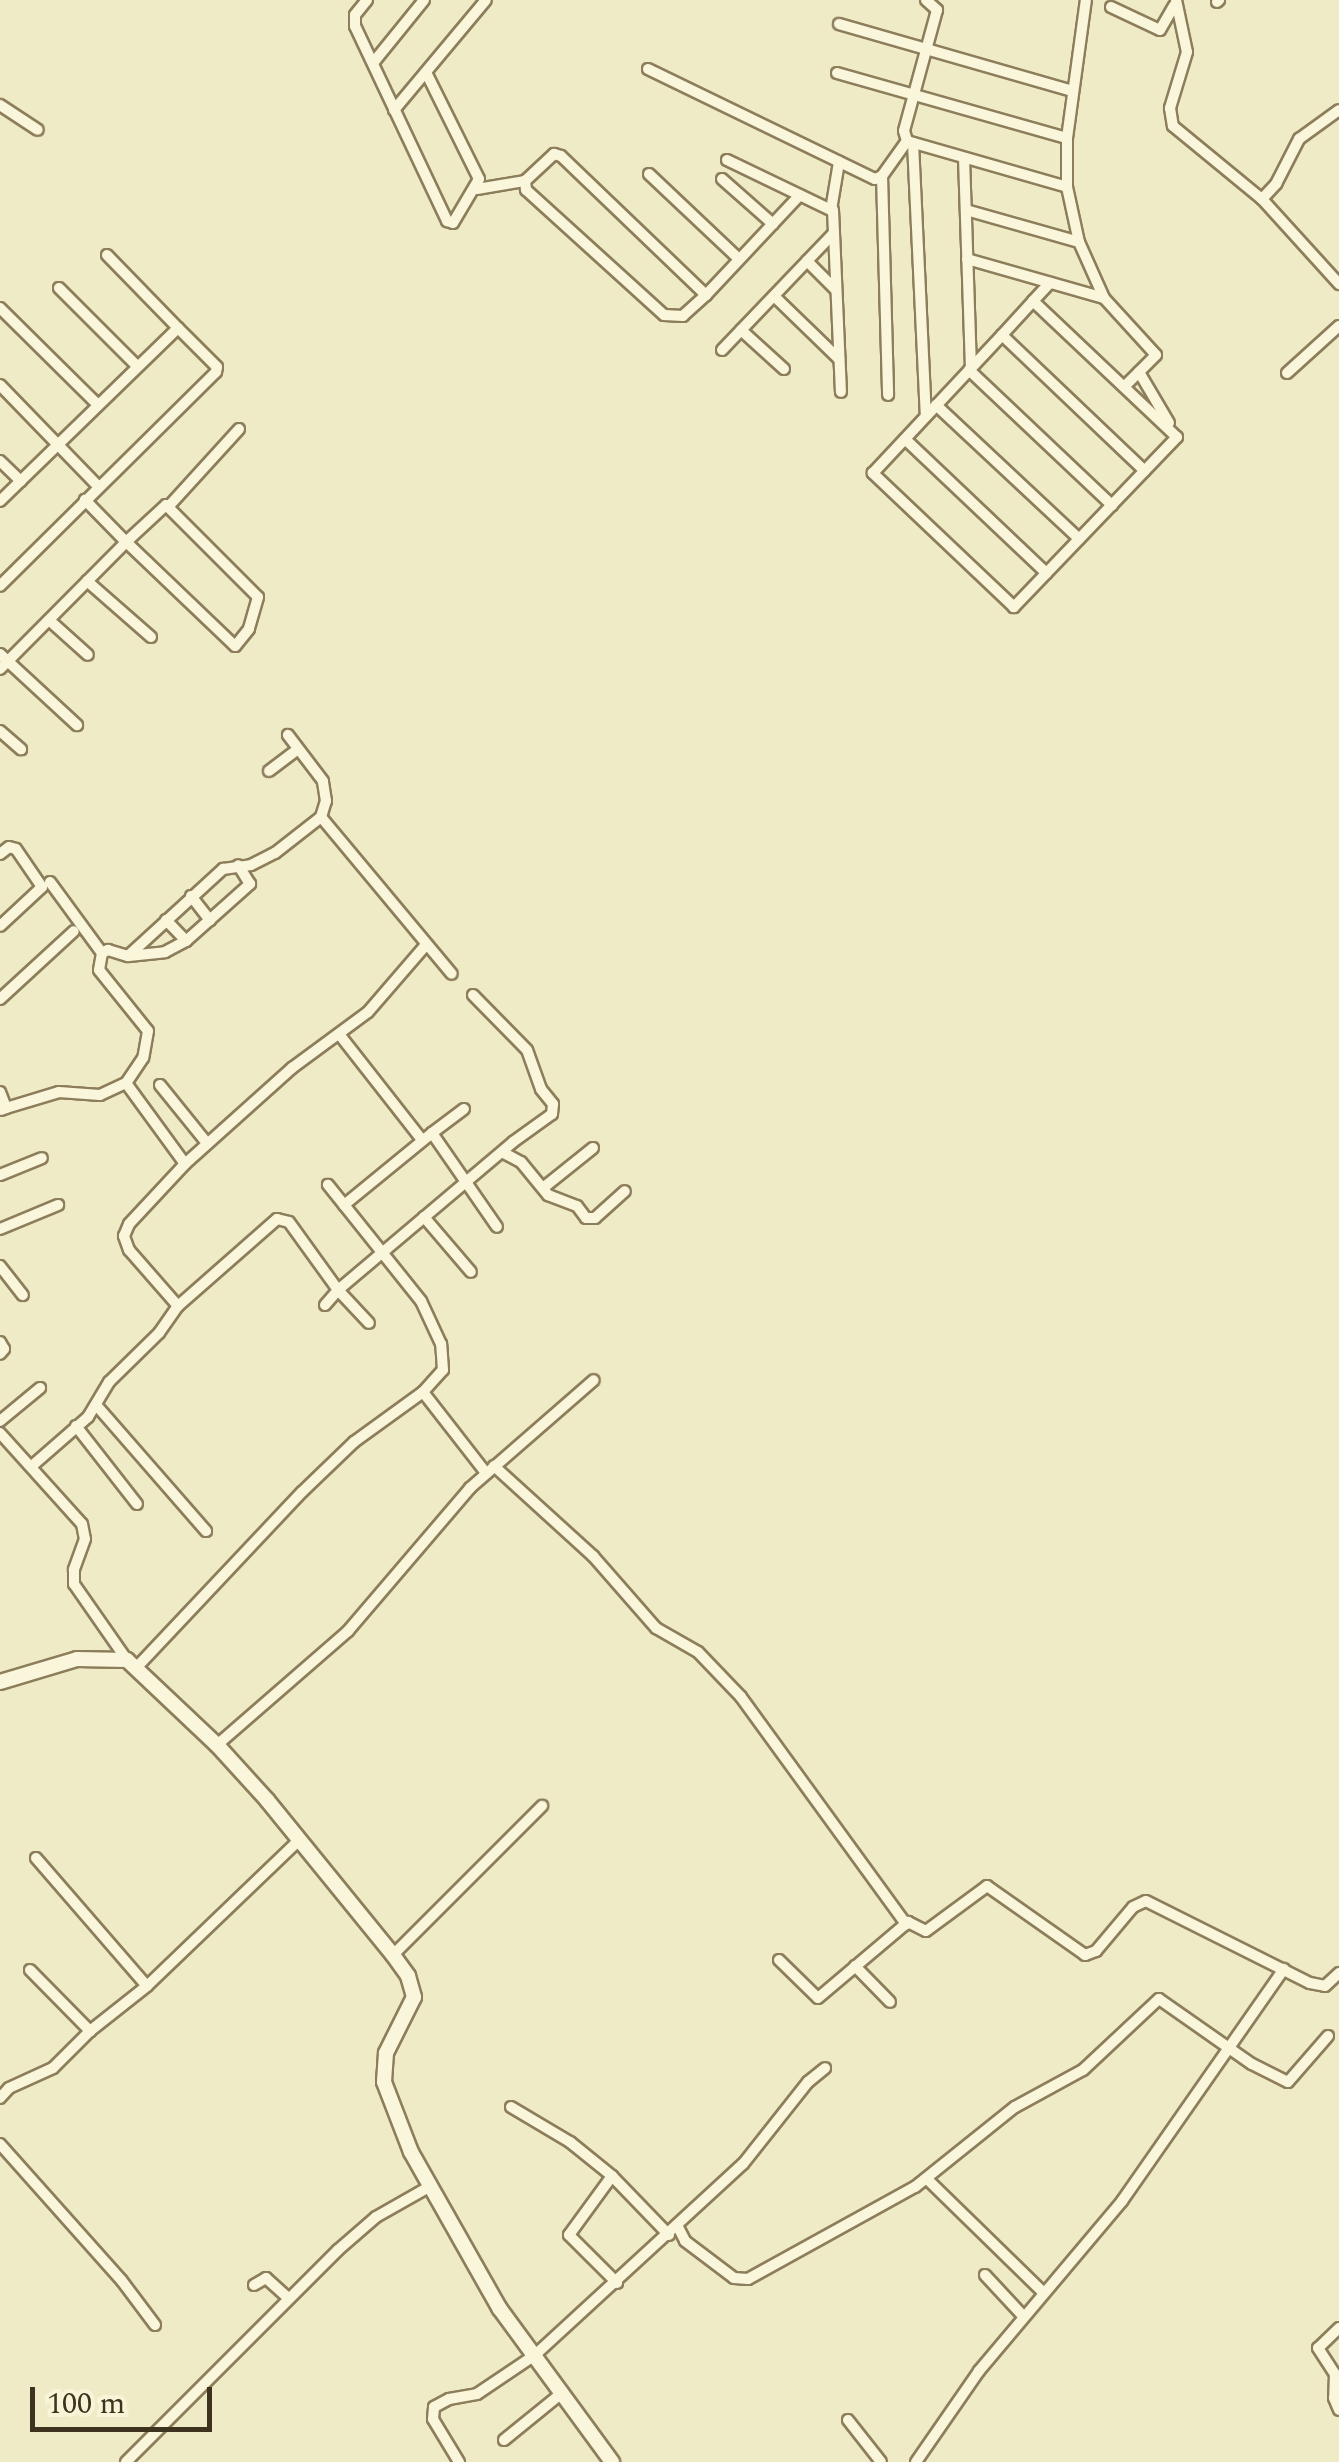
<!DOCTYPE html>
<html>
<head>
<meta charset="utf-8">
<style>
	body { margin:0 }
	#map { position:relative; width:1339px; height:2462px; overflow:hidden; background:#f0ebc7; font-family:Spectral,serif }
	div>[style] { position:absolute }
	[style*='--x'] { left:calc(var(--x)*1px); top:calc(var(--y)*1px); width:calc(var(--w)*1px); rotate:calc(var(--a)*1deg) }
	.roads { filter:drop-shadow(2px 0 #8d7e5b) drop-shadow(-2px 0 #8d7e5b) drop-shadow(0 2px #8d7e5b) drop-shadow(0 -2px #8d7e5b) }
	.street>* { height:10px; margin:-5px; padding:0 5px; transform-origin:5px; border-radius:5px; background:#faf6db }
	.secondary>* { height:14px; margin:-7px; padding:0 7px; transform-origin:7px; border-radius:7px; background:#faf6db }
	span { translate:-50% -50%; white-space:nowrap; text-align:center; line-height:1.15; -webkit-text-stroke:8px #f7f4d7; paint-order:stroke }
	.scale { position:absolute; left:30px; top:2387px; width:182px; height:45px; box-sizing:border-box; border:5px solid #3d331f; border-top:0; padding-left:12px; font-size:30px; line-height:35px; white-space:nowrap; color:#3d331f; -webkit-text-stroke:8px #f7f4d7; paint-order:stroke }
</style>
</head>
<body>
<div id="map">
	<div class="roads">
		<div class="street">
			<div style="--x:367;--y:0;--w:19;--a:129"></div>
			<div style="--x:355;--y:15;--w:11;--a:90"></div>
			<div style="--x:355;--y:26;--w:216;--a:64.7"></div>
			<div style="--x:447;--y:221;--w:6;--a:18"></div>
			<div style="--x:453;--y:223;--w:51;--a:-59.4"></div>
			<div style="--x:479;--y:179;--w:119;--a:-116.4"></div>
			<div style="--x:926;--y:0;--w:15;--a:42"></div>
			<div style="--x:937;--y:10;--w:125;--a:105.3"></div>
			<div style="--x:904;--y:131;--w:10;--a:73"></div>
			<div style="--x:907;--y:141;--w:166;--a:16"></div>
			<div style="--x:1067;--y:187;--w:49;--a:-90"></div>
			<div style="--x:1067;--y:138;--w:139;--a:-82.2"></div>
			<div style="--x:1176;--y:0;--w:53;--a:78.1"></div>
			<div style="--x:1187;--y:52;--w:59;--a:106.9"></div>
			<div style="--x:1170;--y:108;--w:18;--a:81"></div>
			<div style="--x:1173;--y:126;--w:115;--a:39.4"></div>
			<div style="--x:1262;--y:199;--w:115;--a:47.8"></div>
			<div style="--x:1217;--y:2;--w:3;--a:-45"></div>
			<div style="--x:1111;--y:7;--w:54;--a:25.1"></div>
			<div style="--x:1160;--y:30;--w:28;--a:-60"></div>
			<div style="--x:839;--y:24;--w:242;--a:16"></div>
			<div style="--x:373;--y:63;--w:81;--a:-51"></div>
			<div style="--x:648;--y:69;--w:252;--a:25.9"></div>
			<div style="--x:875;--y:179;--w:8;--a:-23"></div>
			<div style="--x:882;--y:176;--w:43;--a:-54.5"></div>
			<div style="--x:837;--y:73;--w:239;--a:15.8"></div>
			<div style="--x:0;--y:105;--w:45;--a:33.3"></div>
			<div style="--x:394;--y:110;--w:143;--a:-50.1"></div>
			<div style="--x:913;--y:143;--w:273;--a:87.3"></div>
			<div style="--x:554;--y:154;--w:7;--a:16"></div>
			<div style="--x:561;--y:156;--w:201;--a:43.8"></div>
			<div style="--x:706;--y:295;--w:31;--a:138"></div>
			<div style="--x:683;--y:316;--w:19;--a:-177"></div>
			<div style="--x:664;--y:315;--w:186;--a:-137.8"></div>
			<div style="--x:526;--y:190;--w:9;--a:-96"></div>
			<div style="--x:525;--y:181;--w:40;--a:-43"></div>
			<div style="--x:964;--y:158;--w:209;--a:88.1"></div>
			<div style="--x:727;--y:160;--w:115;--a:25.7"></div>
			<div style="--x:831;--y:210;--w:49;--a:-80.5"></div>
			<div style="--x:649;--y:174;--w:124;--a:43.4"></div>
			<div style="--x:882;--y:176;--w:219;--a:88.4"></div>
			<div style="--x:722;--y:179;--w:68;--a:41.4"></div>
			<div style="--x:1067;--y:187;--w:56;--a:77.7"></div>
			<div style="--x:1079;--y:242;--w:61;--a:65.9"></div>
			<div style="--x:1104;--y:298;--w:77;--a:47.6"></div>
			<div style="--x:1156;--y:355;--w:45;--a:135"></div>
			<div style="--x:477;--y:189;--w:49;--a:-9.5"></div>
			<div style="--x:1262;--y:199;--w:21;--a:-47"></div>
			<div style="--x:1276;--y:184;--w:51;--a:-62.9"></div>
			<div style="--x:1299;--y:139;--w:49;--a:-35.9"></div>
			<div style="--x:833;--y:210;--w:182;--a:87.5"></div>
			<div style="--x:966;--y:210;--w:117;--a:15.8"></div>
			<div style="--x:107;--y:255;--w:102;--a:45.8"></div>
			<div style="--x:967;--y:259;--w:142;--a:15.9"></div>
			<div style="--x:807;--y:261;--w:41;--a:45"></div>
			<div style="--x:59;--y:288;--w:110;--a:45"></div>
			<div style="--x:706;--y:295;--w:137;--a:-46.8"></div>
			<div style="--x:774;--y:296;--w:91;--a:44.1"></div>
			<div style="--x:1033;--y:301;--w:198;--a:43.4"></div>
			<div style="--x:1177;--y:437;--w:236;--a:133.8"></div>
			<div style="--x:1014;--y:607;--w:195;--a:-136.5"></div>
			<div style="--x:873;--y:473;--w:189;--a:-46.9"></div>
			<div style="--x:1002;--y:335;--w:46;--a:-47.6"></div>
			<div style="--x:1033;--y:301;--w:25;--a:-47"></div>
			<div style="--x:0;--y:308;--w:138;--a:44.7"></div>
			<div style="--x:741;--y:330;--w:58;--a:42.2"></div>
			<div style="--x:1002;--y:335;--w:197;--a:43.6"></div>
			<div style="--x:722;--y:350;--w:162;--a:-46.3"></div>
			<div style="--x:969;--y:370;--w:197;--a:43.4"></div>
			<div style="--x:1139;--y:372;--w:59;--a:59.5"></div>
			<div style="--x:1287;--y:373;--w:70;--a:-42.1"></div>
			<div style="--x:0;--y:385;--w:142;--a:45.9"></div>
			<div style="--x:936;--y:405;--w:196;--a:43.1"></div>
			<div style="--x:905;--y:439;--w:195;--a:43.5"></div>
			<div style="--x:0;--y:461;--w:29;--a:44"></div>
			<div style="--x:0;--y:501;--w:248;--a:-44.2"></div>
			<div style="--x:178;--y:328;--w:55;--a:45"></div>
			<div style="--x:217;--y:367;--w:5;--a:101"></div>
			<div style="--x:216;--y:372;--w:304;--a:135.3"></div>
			<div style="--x:169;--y:506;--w:104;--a:-47.7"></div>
			<div style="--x:87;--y:581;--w:85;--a:41.2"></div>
			<div style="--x:49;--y:620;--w:52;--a:41.9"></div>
			<div style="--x:0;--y:654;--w:105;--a:42.7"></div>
			<div style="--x:0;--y:669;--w:179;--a:-45.2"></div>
			<div style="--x:126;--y:542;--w:54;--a:-42.8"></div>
			<div style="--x:166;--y:505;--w:130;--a:45"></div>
			<div style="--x:258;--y:597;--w:33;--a:106"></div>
			<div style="--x:249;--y:629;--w:22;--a:129"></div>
			<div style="--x:235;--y:646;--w:151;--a:-136.3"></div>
			<div style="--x:126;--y:542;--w:59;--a:-134.3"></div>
			<div style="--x:0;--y:731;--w:28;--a:41"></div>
			<div style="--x:269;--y:771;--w:36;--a:-37"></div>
			<div style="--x:321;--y:817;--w:204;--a:50.2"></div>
			<div style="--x:0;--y:854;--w:11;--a:-38"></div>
			<div style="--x:9;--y:847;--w:7;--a:16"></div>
			<div style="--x:16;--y:849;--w:46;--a:55.6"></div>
			<div style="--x:42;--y:887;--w:57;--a:137.1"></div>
			<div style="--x:50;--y:882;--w:88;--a:53.8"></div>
			<div style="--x:102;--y:953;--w:7;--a:-27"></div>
			<div style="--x:108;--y:950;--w:21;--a:17"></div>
			<div style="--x:128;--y:956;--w:129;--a:-42.5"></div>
			<div style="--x:223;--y:869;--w:28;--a:-8"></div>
			<div style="--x:251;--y:865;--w:27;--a:-27"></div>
			<div style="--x:275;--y:853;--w:58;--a:-38"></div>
			<div style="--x:321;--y:817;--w:17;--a:-73"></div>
			<div style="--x:326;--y:801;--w:20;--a:-99"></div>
			<div style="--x:323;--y:781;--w:58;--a:-127.3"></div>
			<div style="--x:191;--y:896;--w:31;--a:52"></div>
			<div style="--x:166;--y:920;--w:29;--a:46"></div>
			<div style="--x:102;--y:953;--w:17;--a:100"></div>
			<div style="--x:99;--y:970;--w:78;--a:51.2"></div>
			<div style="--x:148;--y:1031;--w:27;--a:100"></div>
			<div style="--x:143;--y:1058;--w:30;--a:124"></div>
			<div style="--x:126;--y:1083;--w:100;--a:53.9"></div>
			<div style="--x:129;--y:956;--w:36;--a:-6"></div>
			<div style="--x:165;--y:952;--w:24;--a:-28"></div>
			<div style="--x:186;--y:941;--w:86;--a:-41.7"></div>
			<div style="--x:250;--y:884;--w:22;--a:-122"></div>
			<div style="--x:0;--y:999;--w:100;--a:-42.6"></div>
			<div style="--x:339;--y:1034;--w:135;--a:51.9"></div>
			<div style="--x:160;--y:1085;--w:75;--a:51"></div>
			<div style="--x:0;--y:1092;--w:17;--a:69"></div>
			<div style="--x:6;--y:1108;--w:5;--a:158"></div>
			<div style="--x:6;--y:1108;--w:55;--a:-16.8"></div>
			<div style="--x:59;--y:1092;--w:41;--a:4.2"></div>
			<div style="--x:100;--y:1095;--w:29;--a:-25"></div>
			<div style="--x:432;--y:1133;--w:40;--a:-37"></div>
			<div style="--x:502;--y:1152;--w:21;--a:28"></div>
			<div style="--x:521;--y:1162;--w:43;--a:50.7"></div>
			<div style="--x:548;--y:1195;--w:31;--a:21"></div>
			<div style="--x:577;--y:1206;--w:15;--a:53"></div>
			<div style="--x:586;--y:1218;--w:9;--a:0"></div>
			<div style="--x:595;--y:1218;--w:40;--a:-42"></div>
			<div style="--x:0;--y:1175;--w:45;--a:-22"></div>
			<div style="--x:543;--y:1188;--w:64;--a:-38.7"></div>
			<div style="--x:344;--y:1205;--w:114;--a:-39.3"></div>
			<div style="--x:432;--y:1133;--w:114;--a:55.3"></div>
			<div style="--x:424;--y:1217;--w:72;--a:49.5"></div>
			<div style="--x:0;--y:1229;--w:63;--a:-22.5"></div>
			<div style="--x:0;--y:1266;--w:37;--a:52"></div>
			<div style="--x:325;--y:1305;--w:20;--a:-49"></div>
			<div style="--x:338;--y:1290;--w:45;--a:46.8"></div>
			<div style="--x:178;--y:1306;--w:74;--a:-131.2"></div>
			<div style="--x:129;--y:1250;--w:15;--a:-110"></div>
			<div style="--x:124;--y:1236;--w:13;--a:-67"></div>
			<div style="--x:129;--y:1224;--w:82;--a:-47"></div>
			<div style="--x:185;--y:1164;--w:144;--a:-41.9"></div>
			<div style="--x:292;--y:1068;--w:94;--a:-36.4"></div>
			<div style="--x:368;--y:1012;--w:87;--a:-49.2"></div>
			<div style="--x:0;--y:1342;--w:8;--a:60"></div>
			<div style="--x:4;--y:1349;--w:6;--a:129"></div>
			<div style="--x:423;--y:1392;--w:103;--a:52.1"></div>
			<div style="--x:97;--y:1406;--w:166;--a:48.9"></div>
			<div style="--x:0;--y:1421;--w:52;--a:-39.5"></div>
			<div style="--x:76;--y:1426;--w:99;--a:52"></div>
			<div style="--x:0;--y:1433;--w:122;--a:48"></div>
			<div style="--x:82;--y:1524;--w:15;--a:79"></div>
			<div style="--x:85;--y:1539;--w:33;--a:110"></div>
			<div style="--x:74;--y:1570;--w:14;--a:90"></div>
			<div style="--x:74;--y:1584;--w:93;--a:55.1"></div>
			<div style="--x:33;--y:1465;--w:73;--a:-41.1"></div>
			<div style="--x:88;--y:1417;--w:41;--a:-59"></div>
			<div style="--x:109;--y:1382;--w:70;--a:-44.4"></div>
			<div style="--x:159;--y:1333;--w:33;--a:-55"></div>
			<div style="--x:178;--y:1306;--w:132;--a:-41.3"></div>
			<div style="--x:277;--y:1219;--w:12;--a:14"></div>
			<div style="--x:289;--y:1222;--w:84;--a:54.2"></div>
			<div style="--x:338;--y:1290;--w:229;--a:-40.2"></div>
			<div style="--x:513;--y:1142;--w:48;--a:-35.7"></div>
			<div style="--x:552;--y:1114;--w:10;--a:-84"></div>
			<div style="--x:553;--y:1104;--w:19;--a:-129"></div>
			<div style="--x:541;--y:1089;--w:41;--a:-109.7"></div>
			<div style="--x:527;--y:1050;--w:77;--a:-134.5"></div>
			<div style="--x:494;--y:1466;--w:134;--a:42.3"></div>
			<div style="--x:593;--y:1556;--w:96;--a:48.8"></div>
			<div style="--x:656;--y:1628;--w:48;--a:29.7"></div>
			<div style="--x:698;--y:1652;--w:62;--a:46.3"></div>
			<div style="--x:741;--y:1697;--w:281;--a:54"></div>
			<div style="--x:136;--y:1668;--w:242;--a:-46.7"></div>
			<div style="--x:302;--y:1492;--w:72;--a:-43.9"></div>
			<div style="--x:354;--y:1442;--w:85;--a:-35.9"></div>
			<div style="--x:423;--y:1392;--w:30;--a:-48"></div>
			<div style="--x:443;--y:1370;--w:26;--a:-94"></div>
			<div style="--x:441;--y:1344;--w:47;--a:-114.9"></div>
			<div style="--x:421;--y:1301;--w:149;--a:-128.7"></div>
			<div style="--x:217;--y:1745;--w:174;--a:-41"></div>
			<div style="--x:348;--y:1631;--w:188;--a:-49.5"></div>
			<div style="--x:470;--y:1488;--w:164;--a:-41.1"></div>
			<div style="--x:36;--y:1858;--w:169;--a:49.1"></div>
			<div style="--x:393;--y:1955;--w:211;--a:-45"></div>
			<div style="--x:779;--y:1960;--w:54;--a:44.3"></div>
			<div style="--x:818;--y:1998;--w:118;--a:-40.2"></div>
			<div style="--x:908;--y:1922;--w:20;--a:27"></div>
			<div style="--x:926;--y:1931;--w:76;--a:-36.4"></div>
			<div style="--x:987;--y:1886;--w:120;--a:35.1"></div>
			<div style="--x:1085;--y:1955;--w:12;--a:-20"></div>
			<div style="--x:1096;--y:1951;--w:57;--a:-49.9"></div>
			<div style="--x:1133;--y:1907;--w:14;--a:-25"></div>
			<div style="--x:1146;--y:1901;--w:183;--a:26.6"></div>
			<div style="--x:1310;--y:1983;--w:15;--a:11"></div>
			<div style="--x:1325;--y:1986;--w:19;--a:-43"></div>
			<div style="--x:855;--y:1966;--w:50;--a:45.8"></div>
			<div style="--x:30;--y:1970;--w:86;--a:45.5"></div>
			<div style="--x:90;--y:2031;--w:73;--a:-38.3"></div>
			<div style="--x:147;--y:1986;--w:211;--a:-43.8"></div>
			<div style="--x:0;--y:2098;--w:13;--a:-48"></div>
			<div style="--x:9;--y:2088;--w:48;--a:-24.4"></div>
			<div style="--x:53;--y:2068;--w:52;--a:-45"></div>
			<div style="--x:511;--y:2107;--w:69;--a:30.7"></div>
			<div style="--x:570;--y:2142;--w:54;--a:39"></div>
			<div style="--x:612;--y:2176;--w:82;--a:46"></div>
			<div style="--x:0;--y:2144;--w:183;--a:48.3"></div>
			<div style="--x:122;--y:2281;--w:55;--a:53.1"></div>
			<div style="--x:612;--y:2176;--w:73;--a:126.1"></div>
			<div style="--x:569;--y:2235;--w:68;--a:45"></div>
			<div style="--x:927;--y:2179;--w:163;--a:44.3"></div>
			<div style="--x:677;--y:2225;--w:18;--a:63"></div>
			<div style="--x:685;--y:2241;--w:61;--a:37.1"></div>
			<div style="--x:734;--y:2278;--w:14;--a:4"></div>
			<div style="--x:748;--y:2279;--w:191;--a:-28.9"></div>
			<div style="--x:915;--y:2187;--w:128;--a:-38.7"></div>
			<div style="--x:1015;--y:2107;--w:77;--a:-28.6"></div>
			<div style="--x:1083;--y:2070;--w:104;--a:-43.1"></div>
			<div style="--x:1159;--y:1999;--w:113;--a:35"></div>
			<div style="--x:1252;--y:2064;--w:40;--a:26.6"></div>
			<div style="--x:1288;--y:2082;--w:61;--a:-49"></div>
			<div style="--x:985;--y:2275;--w:57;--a:47.1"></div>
			<div style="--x:254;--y:2285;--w:14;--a:-30"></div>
			<div style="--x:266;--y:2278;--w:28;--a:42"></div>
			<div style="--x:1339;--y:2328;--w:29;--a:136"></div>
			<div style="--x:1318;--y:2348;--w:31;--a:57"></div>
			<div style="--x:1335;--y:2374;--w:24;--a:92"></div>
			<div style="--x:1334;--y:2398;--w:13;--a:67"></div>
			<div style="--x:848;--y:2420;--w:53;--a:51.8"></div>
			<div style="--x:504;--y:2440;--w:76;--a:-39.1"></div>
			<div style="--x:126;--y:2462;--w:300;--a:-45"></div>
			<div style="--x:338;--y:2250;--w:50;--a:-41"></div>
			<div style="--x:376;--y:2217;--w:61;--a:-29.5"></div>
			<div style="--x:459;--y:2462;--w:50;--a:-121.2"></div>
			<div style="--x:433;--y:2419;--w:12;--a:-85"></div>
			<div style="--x:434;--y:2407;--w:17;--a:-28"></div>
			<div style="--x:449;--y:2399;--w:28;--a:-10"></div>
			<div style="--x:477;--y:2394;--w:70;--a:-33.9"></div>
			<div style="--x:535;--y:2355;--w:282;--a:-42.6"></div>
			<div style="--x:743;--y:2164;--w:105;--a:-51.6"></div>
			<div style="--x:808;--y:2082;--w:22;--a:-39"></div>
			<div style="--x:916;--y:2462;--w:111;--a:-55.3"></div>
			<div style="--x:979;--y:2371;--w:222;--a:-49.9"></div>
			<div style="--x:1122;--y:2201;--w:283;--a:-55.1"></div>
		</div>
		<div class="secondary">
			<div style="--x:0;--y:1682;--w:80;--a:-16.6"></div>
			<div style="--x:77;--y:1659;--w:50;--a:1.1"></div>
			<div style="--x:127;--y:1660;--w:124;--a:43.4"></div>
			<div style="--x:217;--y:1745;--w:74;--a:47.7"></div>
			<div style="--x:267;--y:1800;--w:200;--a:50.9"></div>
			<div style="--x:393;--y:1955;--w:26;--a:54"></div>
			<div style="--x:408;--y:1976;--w:22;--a:74"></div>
			<div style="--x:414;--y:1997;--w:63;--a:116.6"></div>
			<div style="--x:386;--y:2053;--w:29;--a:94"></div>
			<div style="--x:384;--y:2082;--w:75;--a:68.9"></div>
			<div style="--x:411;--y:2152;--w:180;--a:60.5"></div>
			<div style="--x:500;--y:2309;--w:190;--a:53.8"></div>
		</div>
	</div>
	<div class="scale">100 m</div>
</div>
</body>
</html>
